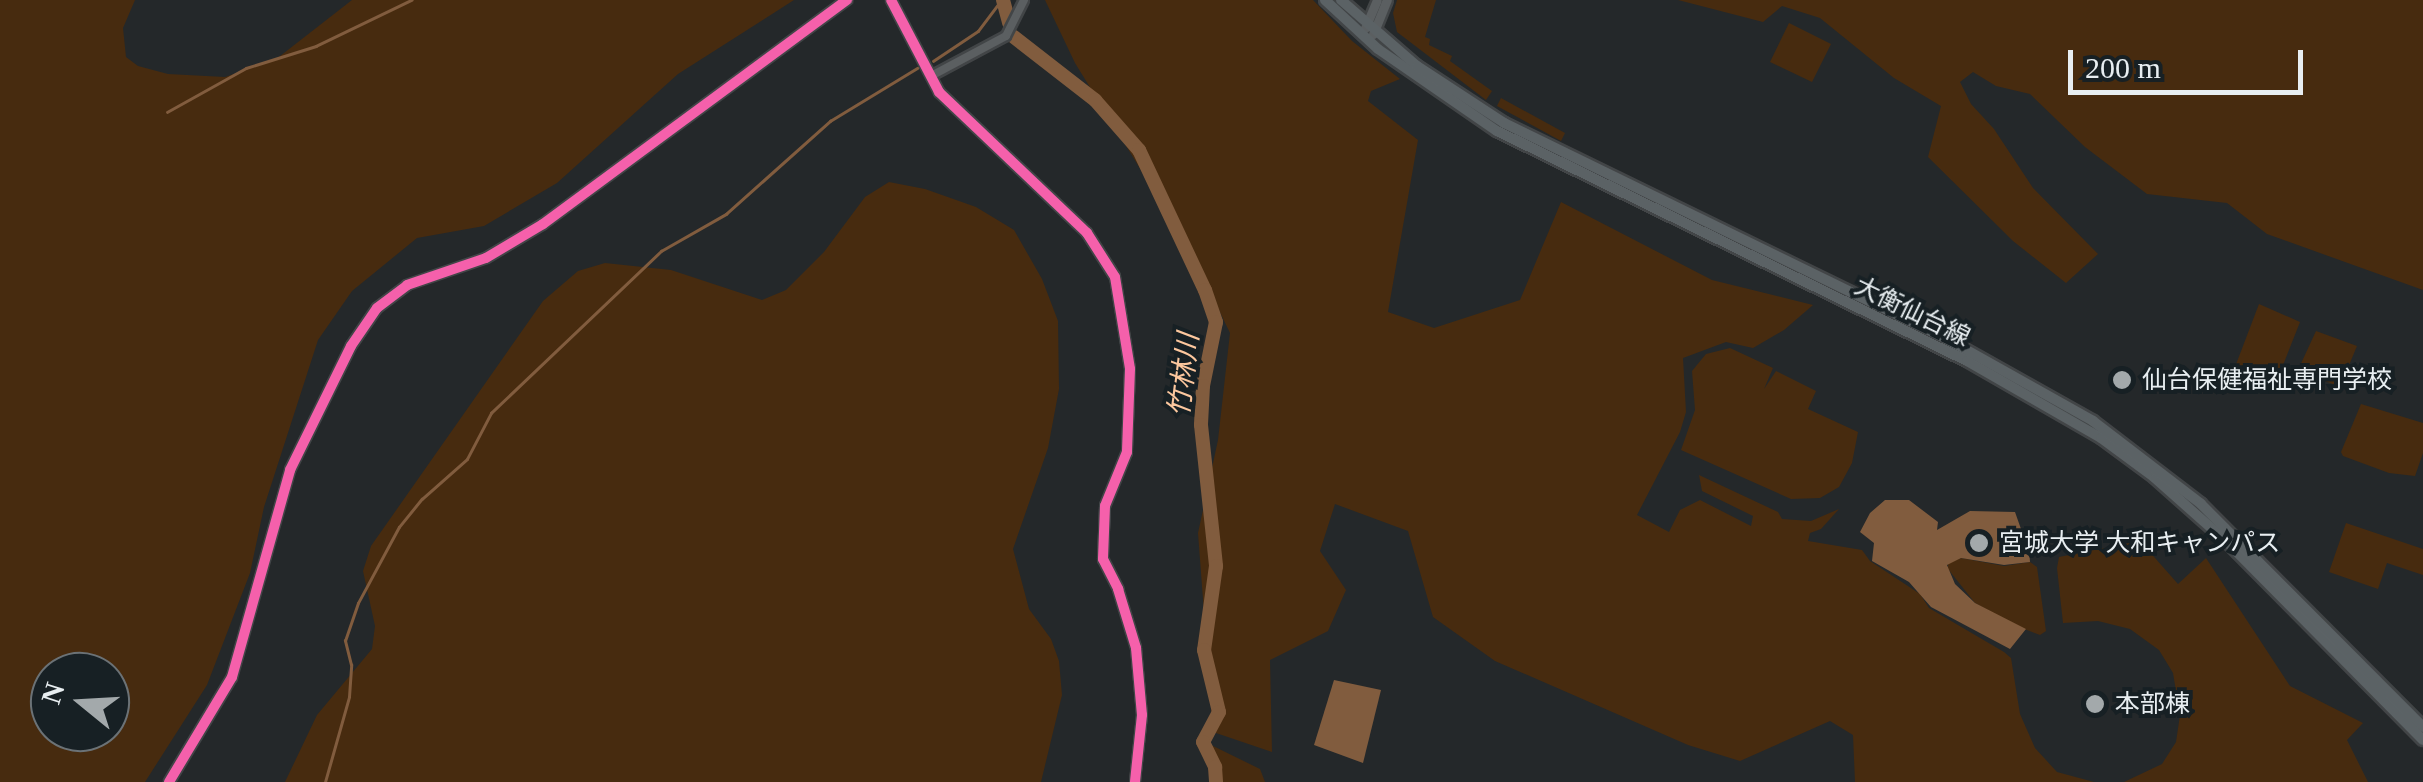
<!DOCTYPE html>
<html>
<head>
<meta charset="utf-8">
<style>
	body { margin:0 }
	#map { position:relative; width:2423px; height:782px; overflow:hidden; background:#24282a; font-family:"Times New Roman","Noto Sans JP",serif }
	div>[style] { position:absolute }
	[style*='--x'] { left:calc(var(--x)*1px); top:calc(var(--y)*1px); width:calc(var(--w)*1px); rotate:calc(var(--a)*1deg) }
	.green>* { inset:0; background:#472b0f }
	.water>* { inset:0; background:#815c3e }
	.stream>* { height:2.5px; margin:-1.25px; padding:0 1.25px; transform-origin:1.25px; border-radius:1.25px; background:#815c3e }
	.river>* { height:14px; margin:-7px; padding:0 7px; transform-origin:7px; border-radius:7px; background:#815c3e }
	.roads { filter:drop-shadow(2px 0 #424547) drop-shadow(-2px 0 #424547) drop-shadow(0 2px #424547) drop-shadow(0 -2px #424547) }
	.minor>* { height:8px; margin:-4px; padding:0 4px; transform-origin:4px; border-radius:4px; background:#5b5f61 }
	.tertiary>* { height:9px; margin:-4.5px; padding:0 4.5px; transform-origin:4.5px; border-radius:4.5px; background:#5b5f61 }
	.secondary>* { height:10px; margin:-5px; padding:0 5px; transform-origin:5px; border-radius:5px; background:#5b6265 }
	.cycleway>* { height:10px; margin:-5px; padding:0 5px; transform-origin:5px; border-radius:5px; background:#f560ab }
	.dots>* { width:28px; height:28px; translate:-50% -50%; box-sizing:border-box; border:5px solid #172024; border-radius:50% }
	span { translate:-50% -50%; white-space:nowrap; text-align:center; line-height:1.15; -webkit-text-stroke:8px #172024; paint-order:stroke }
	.street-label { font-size:25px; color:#e8eef1 }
	.poi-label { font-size:25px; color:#e8eef1 }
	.left { translate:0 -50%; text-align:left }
	.water-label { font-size:28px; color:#fcc79e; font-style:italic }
	.north { position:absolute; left:30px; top:652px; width:100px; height:100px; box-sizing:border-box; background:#172024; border:2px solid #6b7276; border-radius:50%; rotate:288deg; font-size:28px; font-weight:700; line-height:40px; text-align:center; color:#e8eef1 }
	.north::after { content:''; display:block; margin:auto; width:35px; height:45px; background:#a3a9ab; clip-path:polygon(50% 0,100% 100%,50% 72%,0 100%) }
	.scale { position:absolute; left:2068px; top:50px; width:235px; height:45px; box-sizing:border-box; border:5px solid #e8eef1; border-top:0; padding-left:12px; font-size:30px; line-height:35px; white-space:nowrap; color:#e8eef1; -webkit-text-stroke:8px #172024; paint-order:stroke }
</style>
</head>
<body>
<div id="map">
	<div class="green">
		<div style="clip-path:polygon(evenodd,0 0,135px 0,123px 28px,126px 57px,138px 66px,168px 74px,225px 77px,275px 60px,352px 0,794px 0,678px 74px,557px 183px,484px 226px,417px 238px,352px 291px,318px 340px,264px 507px,250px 573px,207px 685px,145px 782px,0 782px,0 0,110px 672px,110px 732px,50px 732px,50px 672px,110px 672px)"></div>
		<div style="clip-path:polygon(1045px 0,1313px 0,1352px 41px,1400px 79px,1371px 91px,1368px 101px,1418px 140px,1388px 312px,1434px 328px,1520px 300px,1561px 202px,1712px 280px,1813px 305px,1784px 330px,1753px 348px,1726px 342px,1683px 358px,1686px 412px,1680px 432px,1637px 515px,1669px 532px,1680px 510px,1700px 500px,1751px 526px,1753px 516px,1702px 491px,1699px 475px,1778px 512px,1782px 519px,1811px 521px,1839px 509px,1821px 529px,1810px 533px,1808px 541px,1862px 550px,1870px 561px,1920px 594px,1929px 608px,2004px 652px,2011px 658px,2020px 714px,2035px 748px,2057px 772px,2094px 782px,1855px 782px,1853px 735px,1830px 721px,1740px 761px,1688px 745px,1495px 661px,1433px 617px,1408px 531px,1335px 504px,1320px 551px,1346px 590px,1328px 631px,1270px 660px,1272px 752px,1213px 732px,1198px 533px,1218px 440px,1230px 333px,1189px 248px,1075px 63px)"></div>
		<div style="clip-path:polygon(1397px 0,1436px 0,1425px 37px,1430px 39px,1429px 45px,1452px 56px,1450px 61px,1492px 91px,1486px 100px,1397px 32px,1393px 13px)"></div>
		<div style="clip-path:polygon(1678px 0,2423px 0,2423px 290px,2267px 234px,2227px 203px,2147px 194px,2085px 147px,2030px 94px,1996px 86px,1973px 72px,1960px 82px,1971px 104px,1994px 129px,2033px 188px,2098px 254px,2066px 283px,2013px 241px,1928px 157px,1941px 106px,1894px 78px,1820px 18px,1782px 6px,1763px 22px)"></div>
		<div style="clip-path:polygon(1789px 23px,1831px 44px,1812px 82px,1770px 62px)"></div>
		<div style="clip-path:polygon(1501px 98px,1565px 133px,1561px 141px,1497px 106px)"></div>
		<div style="clip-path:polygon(889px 182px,925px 189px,976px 207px,1014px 230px,1042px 279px,1058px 321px,1059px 389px,1048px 448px,1013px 549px,1029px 609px,1051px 639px,1059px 661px,1062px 695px,1041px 782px,285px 782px,317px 715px,372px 649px,375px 626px,363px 571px,371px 546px,543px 301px,578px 271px,605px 263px,671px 270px,762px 300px,786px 290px,824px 252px,865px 197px)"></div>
		<div style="clip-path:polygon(2259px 304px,2300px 322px,2276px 383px,2235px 367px)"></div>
		<div style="clip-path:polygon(2316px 331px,2357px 346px,2340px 387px,2298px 370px)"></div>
		<div style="clip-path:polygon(1730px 348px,1773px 368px,1764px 389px,1776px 371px,1816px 391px,1808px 409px,1858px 432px,1852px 463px,1839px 487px,1820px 498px,1791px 499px,1681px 450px,1695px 410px,1692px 371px,1706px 354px)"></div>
		<div style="clip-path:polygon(2361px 404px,2423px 423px,2423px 453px,2415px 476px,2389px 473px,2343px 456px,2341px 452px)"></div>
		<div style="clip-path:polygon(2346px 523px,2423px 549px,2423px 575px,2387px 563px,2378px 589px,2329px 572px)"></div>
		<div style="clip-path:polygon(2140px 541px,2178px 584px,2206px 558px,2290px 686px,2363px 723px,2347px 740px,2368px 782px,2124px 782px,2162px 764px,2176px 742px,2180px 715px,2173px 673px,2159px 650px,2130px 629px,2098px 621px,2063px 623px,2057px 568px,2059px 557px)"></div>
		<div style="clip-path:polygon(1961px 558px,2004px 566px,2030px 562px,2037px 567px,2046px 631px,2040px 635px,2014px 625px,1975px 603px,1948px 569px,1948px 562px)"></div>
		<div style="clip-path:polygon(1209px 744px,1260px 769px,1265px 782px,1210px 782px)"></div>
	</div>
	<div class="water">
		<div style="clip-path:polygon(1885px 500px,1909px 500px,1938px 522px,1937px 530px,1970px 511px,2015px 512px,2021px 529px,2028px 533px,2030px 562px,2004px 565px,1961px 558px,1947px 565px,1955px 584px,1975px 603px,2026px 629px,2010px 649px,1931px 607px,1909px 582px,1872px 561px,1874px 543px,1860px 532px,1870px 513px)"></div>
		<div style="clip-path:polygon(1334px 680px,1381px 690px,1363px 763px,1314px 745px)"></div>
	</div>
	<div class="stream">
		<div style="--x:933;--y:61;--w:54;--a:-33.7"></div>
		<div style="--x:978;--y:31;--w:39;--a:-53"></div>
		<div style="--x:167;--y:112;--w:90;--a:-29.1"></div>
		<div style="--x:246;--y:68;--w:73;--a:-17.4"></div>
		<div style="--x:316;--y:46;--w:106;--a:-25.8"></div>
		<div style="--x:325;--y:782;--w:88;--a:-74.2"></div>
		<div style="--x:349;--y:697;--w:32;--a:-86"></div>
		<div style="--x:351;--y:665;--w:25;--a:-104"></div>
		<div style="--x:345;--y:641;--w:40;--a:-71.1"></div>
		<div style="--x:358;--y:603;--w:86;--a:-61.7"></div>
		<div style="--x:399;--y:527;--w:36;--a:-51"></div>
		<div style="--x:422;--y:499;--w:60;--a:-41.6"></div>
		<div style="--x:467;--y:459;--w:52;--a:-62.4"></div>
		<div style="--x:491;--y:413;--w:235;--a:-43.6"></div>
		<div style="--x:661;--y:251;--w:75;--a:-29.6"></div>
		<div style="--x:726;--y:214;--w:140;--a:-41.8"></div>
		<div style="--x:830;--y:121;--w:102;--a:-31.3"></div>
	</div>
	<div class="river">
		<div style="--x:1003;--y:0;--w:24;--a:75"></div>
		<div style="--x:1014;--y:37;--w:103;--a:37.9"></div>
		<div style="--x:1095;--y:100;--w:67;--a:48.7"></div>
		<div style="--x:1139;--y:150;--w:155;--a:64.8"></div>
		<div style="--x:1205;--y:290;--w:34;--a:71"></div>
		<div style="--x:1216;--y:322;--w:65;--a:101.5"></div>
		<div style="--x:1203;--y:386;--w:39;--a:93"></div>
		<div style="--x:1201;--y:425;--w:142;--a:83.9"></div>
		<div style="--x:1216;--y:566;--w:85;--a:98.1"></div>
		<div style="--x:1204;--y:650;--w:64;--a:76.4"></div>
		<div style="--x:1219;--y:712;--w:34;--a:118"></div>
		<div style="--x:1203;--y:742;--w:28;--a:64"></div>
		<div style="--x:1215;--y:767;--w:15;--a:86"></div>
	</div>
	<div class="roads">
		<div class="minor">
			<div style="--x:891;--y:0;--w:104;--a:62.4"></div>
			<div style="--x:939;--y:92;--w:204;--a:43.6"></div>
			<div style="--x:1087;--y:233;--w:52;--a:57.5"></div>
			<div style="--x:1115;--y:277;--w:93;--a:80.7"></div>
			<div style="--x:1130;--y:369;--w:83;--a:92.1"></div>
			<div style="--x:1127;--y:452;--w:58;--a:112.2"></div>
			<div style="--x:1105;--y:506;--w:53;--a:92.2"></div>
			<div style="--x:1103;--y:559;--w:34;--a:63"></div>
			<div style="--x:1118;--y:589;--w:62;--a:73"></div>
			<div style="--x:1136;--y:648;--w:67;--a:84.9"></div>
			<div style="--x:1142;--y:715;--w:67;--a:96"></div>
			<div style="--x:931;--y:76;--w:85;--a:-28.1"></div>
			<div style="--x:1006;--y:36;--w:40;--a:-63.4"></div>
			<div style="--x:169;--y:782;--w:122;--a:-59"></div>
			<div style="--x:232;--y:677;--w:215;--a:-74.3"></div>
			<div style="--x:290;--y:470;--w:138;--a:-63.8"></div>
			<div style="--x:351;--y:346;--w:46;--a:-55.6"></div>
			<div style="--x:377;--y:308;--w:38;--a:-37"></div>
			<div style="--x:407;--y:285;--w:83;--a:-18.9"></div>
			<div style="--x:486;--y:258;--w:66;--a:-30.8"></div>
			<div style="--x:543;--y:224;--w:378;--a:-36.4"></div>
		</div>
		<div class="tertiary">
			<div style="--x:1365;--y:28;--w:30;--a:-67"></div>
			<div style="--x:1373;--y:34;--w:37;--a:-68"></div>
		</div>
		<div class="secondary">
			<div style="--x:1325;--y:0;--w:72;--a:42.8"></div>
			<div style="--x:1378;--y:49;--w:145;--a:34.6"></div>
			<div style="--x:1497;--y:131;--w:523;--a:26.08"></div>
			<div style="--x:1967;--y:361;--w:155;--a:29.9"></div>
			<div style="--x:2101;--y:438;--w:67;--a:36.5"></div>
			<div style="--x:2155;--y:478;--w:95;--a:41.6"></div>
			<div style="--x:2226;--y:541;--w:280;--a:45.3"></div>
			<div style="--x:1341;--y:0;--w:101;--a:41"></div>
			<div style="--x:1417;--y:66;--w:104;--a:33.2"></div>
			<div style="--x:1504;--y:123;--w:493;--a:26"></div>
			<div style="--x:1947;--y:339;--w:167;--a:29.3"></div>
			<div style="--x:2093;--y:421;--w:136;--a:37.5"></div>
			<div style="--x:2201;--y:504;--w:315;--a:45.1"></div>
		</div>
	</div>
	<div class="cycleway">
		<div style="--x:891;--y:0;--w:104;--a:62.4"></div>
		<div style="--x:939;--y:92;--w:204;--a:43.6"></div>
		<div style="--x:1087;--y:233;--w:52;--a:57.5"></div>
		<div style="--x:1115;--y:277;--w:93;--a:80.7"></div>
		<div style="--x:1130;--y:369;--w:83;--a:92.1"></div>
		<div style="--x:1127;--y:452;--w:58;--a:112.2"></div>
		<div style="--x:1105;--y:506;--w:53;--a:92.2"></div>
		<div style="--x:1103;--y:559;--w:34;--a:63"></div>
		<div style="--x:1118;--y:589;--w:62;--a:73"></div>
		<div style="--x:1136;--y:648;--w:67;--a:84.9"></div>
		<div style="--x:1142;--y:715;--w:67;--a:96"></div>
		<div style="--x:169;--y:782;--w:122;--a:-59"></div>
		<div style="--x:232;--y:677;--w:215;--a:-74.3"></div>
		<div style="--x:290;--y:470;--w:138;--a:-63.8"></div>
		<div style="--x:351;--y:346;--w:46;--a:-55.6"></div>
		<div style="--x:377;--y:308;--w:38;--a:-37"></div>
		<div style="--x:407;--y:285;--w:83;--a:-18.9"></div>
		<div style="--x:486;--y:258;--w:66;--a:-30.8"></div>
		<div style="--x:543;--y:224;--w:378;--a:-36.4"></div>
	</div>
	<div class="dots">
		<div style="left:2122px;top:380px;background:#a3a9ab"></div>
		<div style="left:1979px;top:543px;background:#a3a9ab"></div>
		<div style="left:2095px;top:704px;background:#a3a9ab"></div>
	</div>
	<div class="street-label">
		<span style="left:1912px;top:312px;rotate:26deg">大衡仙台線</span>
	</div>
	<div class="poi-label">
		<span class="left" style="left:2142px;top:380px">仙台保健福祉専門学校</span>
		<span class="left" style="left:1999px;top:543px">宮城大学 大和キャンパス</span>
		<span class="left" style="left:2115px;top:704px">本部棟</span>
	</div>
	<div class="water-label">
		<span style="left:1184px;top:375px;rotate:-83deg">竹林川</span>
	</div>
	<div class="north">N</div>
	<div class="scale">200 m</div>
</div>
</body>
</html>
